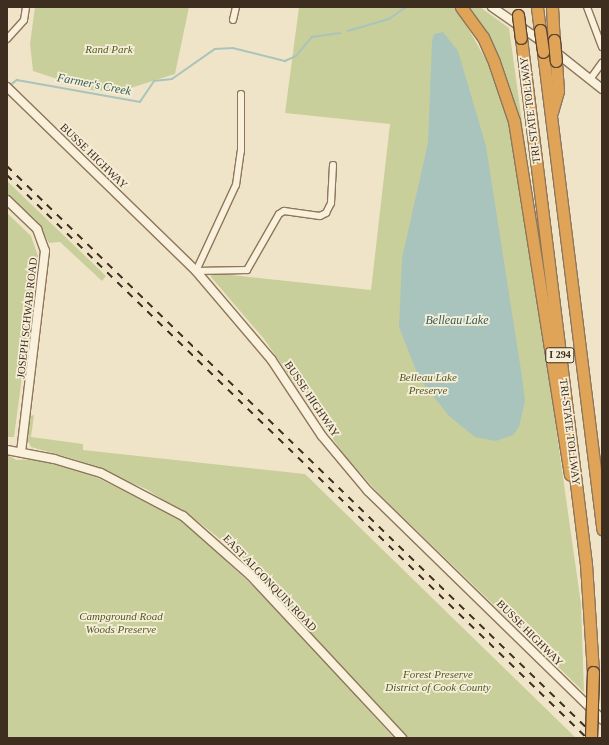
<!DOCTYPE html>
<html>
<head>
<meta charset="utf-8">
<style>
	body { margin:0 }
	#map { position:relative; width:609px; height:745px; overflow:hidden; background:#f0e4c8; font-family:Georgia,serif }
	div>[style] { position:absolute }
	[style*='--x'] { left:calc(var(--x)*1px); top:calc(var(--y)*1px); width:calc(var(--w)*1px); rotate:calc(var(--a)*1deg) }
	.green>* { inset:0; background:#c9cf9b }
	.water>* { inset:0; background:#a9c4bc }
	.stream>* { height:1.5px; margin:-0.75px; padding:0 0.75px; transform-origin:0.75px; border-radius:0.75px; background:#a9c4bc }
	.roads { filter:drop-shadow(1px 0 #8d765c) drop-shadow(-1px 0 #8d765c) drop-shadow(0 1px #8d765c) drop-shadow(0 -1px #8d765c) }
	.street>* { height:6px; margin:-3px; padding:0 3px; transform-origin:3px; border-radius:3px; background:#faf1dc }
	.secondary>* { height:8px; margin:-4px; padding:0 4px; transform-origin:4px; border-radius:4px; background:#faf1dc }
	.highway>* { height:11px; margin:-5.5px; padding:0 5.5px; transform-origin:5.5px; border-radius:5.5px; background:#e0a458 }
	.rail>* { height:1.5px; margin-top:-0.75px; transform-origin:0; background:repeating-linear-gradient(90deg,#3d2e20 0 7px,transparent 0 14px) }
	.bridges { filter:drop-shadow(1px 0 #5b4430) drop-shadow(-1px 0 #5b4430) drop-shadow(0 1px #5b4430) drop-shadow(0 -1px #5b4430) }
	.highway-bridge>* { height:11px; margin:-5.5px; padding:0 5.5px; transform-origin:5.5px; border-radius:5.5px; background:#e0a458 }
	span { translate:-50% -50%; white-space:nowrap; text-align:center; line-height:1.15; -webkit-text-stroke:3.5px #f7eed8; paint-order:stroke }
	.shield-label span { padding:1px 3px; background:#f7eed8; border:1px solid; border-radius:3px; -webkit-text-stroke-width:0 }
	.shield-label { font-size:10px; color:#3d2e20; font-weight:700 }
	.park-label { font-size:11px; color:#4d5a26; font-style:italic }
	.street-label { font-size:11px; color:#3d2e20 }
	.water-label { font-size:12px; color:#2f5d5a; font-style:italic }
	.frame { position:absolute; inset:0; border:8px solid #3d2e20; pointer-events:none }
</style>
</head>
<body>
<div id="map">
	<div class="green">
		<div style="clip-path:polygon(35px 7px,189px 7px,175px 74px,121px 91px,91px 90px,33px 71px,30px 44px)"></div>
		<div style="clip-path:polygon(299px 7px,456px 7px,490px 67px,510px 122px,527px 223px,581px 604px,584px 692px,380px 495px,344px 455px,264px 339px,211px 277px,212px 273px,371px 290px,390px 124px,285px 113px)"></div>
		<div style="clip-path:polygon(467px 7px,480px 7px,509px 28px,527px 158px)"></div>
		<div style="clip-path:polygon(7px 181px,106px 276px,102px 281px,60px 242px,49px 243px,36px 220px,7px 194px)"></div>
		<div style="clip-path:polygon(7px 213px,31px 236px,38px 256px,14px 437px,7px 437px)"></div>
		<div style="clip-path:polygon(34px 415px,31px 437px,83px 444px,83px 450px,305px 474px,576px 738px,406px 738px,230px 547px,200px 523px,146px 489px,77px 460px,31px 447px,27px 439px,30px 416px)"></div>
		<div style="clip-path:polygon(7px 454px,16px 460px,34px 459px,88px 473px,183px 521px,265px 597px,394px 738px,7px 738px)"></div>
	</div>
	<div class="water">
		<div style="clip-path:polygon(443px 32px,458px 51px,486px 146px,522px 377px,525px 401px,519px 427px,513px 435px,496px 441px,475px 437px,449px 416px,419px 378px,399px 327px,402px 258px,428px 143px,432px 41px,434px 34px)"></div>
	</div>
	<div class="stream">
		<div style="--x:348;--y:31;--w:43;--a:-16.3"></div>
		<div style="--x:389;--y:19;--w:21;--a:-35"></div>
		<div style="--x:9;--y:86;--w:10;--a:-37"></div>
		<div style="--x:17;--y:80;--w:125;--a:10.1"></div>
		<div style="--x:140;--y:102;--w:25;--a:-56"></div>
		<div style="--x:154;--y:81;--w:18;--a:-6"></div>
		<div style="--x:172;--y:79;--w:52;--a:-34.9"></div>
		<div style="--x:215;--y:49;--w:18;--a:-3"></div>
		<div style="--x:233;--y:48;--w:54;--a:14"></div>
		<div style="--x:285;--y:61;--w:12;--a:-24"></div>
		<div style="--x:296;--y:56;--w:25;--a:-50"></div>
		<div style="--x:312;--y:37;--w:28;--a:-8"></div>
	</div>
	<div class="roads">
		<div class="street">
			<div style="--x:587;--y:7;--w:43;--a:69.4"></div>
			<div style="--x:233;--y:20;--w:13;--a:-77"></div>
			<div style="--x:7;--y:39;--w:25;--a:-48"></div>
			<div style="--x:24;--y:20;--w:13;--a:-81"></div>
			<div style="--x:591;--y:78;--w:19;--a:-54"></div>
			<div style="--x:196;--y:271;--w:51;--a:-1.1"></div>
			<div style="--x:247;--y:270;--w:64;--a:-60.3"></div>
			<div style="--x:279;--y:214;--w:6;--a:-31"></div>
			<div style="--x:284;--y:211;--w:36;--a:8"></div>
			<div style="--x:320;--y:216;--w:7;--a:-27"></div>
			<div style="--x:326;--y:213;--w:11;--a:-63"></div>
			<div style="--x:331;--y:203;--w:38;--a:-87"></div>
			<div style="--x:196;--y:271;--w:95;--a:-65.1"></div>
			<div style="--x:236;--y:185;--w:34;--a:-82"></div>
			<div style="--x:241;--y:151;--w:57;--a:-90"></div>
		</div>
		<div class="secondary">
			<div style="--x:492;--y:7;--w:63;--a:34.7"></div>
			<div style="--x:553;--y:50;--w:63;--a:38.5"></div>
			<div style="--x:7;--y:87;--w:264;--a:44.2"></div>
			<div style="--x:196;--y:271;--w:116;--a:49.6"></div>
			<div style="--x:271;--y:359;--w:92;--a:56.5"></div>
			<div style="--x:322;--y:436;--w:72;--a:50.1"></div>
			<div style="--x:368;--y:491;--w:327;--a:44.3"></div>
			<div style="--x:7;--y:200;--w:42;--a:44"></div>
			<div style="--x:37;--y:229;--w:23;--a:70"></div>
			<div style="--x:45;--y:251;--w:202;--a:96.8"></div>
			<div style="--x:7;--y:450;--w:48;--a:10.8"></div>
			<div style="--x:54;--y:459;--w:49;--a:16.6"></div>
			<div style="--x:101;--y:473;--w:93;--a:27.7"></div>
			<div style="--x:183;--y:516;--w:89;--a:41.4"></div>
			<div style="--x:250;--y:575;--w:223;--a:47"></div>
		</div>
		<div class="highway">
			<div style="--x:461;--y:7;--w:37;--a:54"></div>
			<div style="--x:483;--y:37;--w:27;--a:66"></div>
			<div style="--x:494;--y:62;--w:62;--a:71.3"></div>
			<div style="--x:514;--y:121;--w:358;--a:81"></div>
			<div style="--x:537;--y:7;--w:23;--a:83"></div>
			<div style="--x:552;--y:7;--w:33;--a:87"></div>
			<div style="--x:521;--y:38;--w:530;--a:82.96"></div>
			<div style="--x:586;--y:564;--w:108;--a:86.3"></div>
			<div style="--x:543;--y:52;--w:481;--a:82.9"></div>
			<div style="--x:552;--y:112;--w:22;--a:-74"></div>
			<div style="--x:558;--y:91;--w:30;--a:-94"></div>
		</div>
	</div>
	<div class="rail">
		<div style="--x:7;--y:166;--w:822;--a:44.11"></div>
		<div style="--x:7;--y:175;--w:808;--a:44.15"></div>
	</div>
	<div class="bridges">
		<div class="highway-bridge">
			<div style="--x:518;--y:15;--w:23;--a:83"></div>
			<div style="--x:540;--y:30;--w:22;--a:82"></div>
			<div style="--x:554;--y:40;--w:21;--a:85"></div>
			<div style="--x:591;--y:738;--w:66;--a:-88.3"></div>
		</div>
	</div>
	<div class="shield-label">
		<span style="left:560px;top:355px">I 294</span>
	</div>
	<div class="park-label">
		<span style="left:109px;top:49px">Rand Park</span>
		<span style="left:428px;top:384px">Belleau Lake<br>Preserve</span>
		<span style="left:121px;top:623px">Campground Road<br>Woods Preserve</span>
		<span style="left:438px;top:681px">Forest Preserve<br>District of Cook County</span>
	</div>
	<div class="street-label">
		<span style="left:530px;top:110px;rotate:-97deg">TRI-STATE TOLLWAY</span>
		<span style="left:94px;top:156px;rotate:44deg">BUSSE HIGHWAY</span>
		<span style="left:27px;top:318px;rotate:-84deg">JOSEPH SCHWAB ROAD</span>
		<span style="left:312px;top:399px;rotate:56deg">BUSSE HIGHWAY</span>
		<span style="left:570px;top:432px;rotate:83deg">TRI-STATE TOLLWAY</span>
		<span style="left:270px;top:583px;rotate:46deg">EAST ALGONQUIN ROAD</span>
		<span style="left:530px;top:633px;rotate:45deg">BUSSE HIGHWAY</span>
	</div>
	<div class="water-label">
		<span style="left:94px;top:85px;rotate:11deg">Farmer's Creek</span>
		<span style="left:457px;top:321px">Belleau Lake</span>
	</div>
	<div class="frame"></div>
</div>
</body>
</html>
